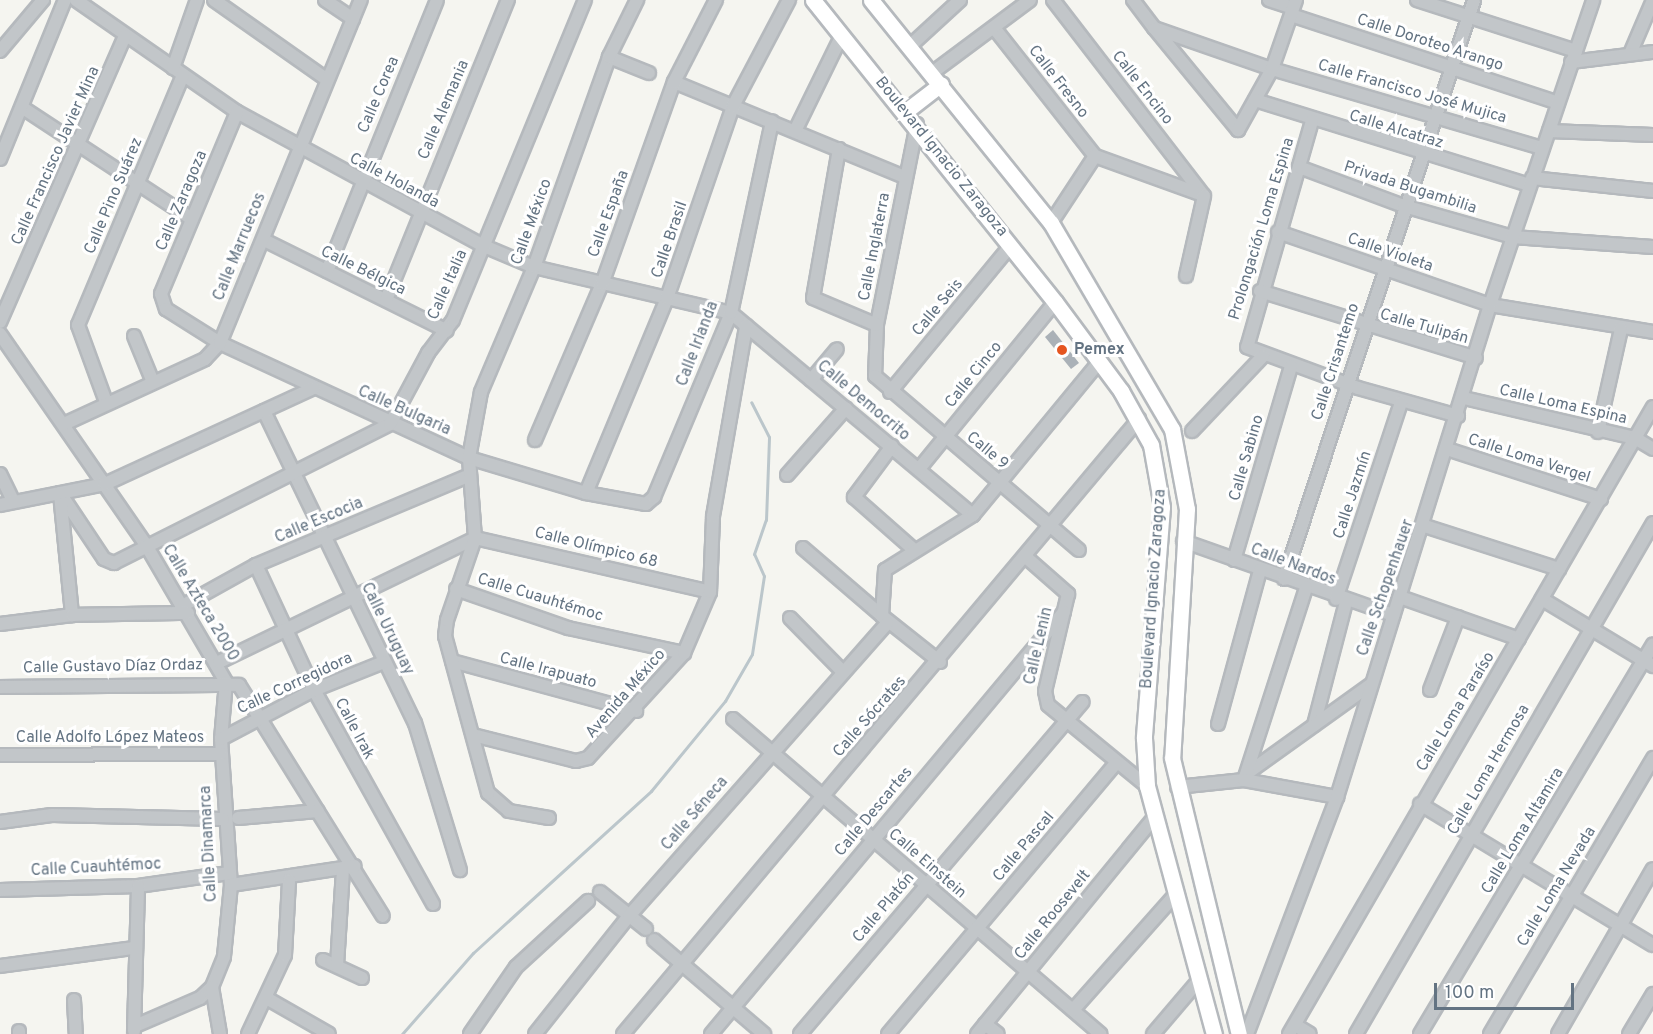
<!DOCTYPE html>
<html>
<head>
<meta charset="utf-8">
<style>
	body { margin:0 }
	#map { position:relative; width:1653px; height:1034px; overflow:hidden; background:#f5f5f0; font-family:Overpass,sans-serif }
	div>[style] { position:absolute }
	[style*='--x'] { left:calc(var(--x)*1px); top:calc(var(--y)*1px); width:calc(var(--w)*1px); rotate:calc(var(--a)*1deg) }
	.stream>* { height:3px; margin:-1.5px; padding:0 1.5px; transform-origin:1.5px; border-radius:1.5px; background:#bbc6cb }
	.building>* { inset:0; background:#aab1b7 }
	.roads { filter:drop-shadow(2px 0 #b5b9bd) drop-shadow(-2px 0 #b5b9bd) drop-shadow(0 2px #b5b9bd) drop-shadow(0 -2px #b5b9bd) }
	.minor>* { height:12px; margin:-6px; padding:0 6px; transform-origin:6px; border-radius:6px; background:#c2c6c9 }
	.major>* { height:15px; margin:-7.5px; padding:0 7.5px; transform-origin:7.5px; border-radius:7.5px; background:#fff }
	.dots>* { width:16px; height:16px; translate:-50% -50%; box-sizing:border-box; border:3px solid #fff; border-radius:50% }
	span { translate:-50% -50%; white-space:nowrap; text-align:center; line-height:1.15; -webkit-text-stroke:6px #fff; paint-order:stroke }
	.street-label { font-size:16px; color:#637382 }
	.poi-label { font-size:16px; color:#637382; font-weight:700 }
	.left { translate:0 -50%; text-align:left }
	.scale { position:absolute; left:1434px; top:983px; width:140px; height:27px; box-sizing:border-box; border:3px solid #637382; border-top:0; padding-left:8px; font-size:18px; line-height:21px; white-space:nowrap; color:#637382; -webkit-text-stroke:4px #fff; paint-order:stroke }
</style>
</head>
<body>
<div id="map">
	<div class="stream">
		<div style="--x:402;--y:1034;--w:108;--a:-48.8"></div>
		<div style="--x:473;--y:953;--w:241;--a:-42.3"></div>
		<div style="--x:651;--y:791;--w:117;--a:-50.6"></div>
		<div style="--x:725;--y:701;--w:54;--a:-60.1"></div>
		<div style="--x:752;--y:654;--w:79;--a:-81.3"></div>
		<div style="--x:764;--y:576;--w:24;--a:-114"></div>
		<div style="--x:754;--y:554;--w:36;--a:-71"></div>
		<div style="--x:766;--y:520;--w:83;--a:-87.9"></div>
		<div style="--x:769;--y:437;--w:39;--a:-117"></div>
	</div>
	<div class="building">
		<div style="clip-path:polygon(1053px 330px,1079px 363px,1071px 369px,1045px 337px)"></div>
	</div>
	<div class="roads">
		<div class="minor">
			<div style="--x:76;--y:0;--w:196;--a:34.8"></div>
			<div style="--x:237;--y:112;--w:281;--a:28.5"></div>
			<div style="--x:484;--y:246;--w:54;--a:22.8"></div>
			<div style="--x:534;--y:267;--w:202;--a:13.1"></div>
			<div style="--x:731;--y:313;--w:315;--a:39.9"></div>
			<div style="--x:214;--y:0;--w:137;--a:35.2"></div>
			<div style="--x:325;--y:0;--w:34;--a:34"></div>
			<div style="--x:1053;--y:0;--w:247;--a:52.4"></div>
			<div style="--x:1133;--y:0;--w:35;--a:53"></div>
			<div style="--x:1154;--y:28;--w:125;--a:19.2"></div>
			<div style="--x:1272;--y:69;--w:282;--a:16.3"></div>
			<div style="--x:1269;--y:0;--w:25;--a:18"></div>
			<div style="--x:1417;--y:0;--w:167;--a:17.8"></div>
			<div style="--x:1291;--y:15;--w:281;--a:18.2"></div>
			<div style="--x:995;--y:29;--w:162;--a:51.8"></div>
			<div style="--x:1155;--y:29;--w:131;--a:50.6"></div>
			<div style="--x:1238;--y:130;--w:70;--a:-60.9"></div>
			<div style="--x:1272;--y:69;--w:73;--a:-70.8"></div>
			<div style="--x:910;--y:46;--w:68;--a:-42.6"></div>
			<div style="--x:0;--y:51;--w:67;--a:-49.9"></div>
			<div style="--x:1630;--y:54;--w:59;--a:-66.9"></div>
			<div style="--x:609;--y:57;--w:43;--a:21.8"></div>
			<div style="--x:1571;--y:62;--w:83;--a:-7"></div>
			<div style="--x:173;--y:68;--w:72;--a:-70.6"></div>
			<div style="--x:932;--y:73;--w:122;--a:-36.7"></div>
			<div style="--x:674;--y:82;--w:250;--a:22.4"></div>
			<div style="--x:1255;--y:100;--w:288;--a:17.2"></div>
			<div style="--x:23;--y:108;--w:202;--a:33.3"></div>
			<div style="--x:237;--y:112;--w:197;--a:112.7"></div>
			<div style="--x:161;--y:294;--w:16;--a:72"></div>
			<div style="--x:166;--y:309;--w:64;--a:32.2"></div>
			<div style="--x:220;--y:343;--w:274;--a:24.8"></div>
			<div style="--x:469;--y:458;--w:122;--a:16.7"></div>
			<div style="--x:586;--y:493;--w:61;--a:10.4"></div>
			<div style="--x:646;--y:504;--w:11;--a:-41"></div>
			<div style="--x:654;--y:497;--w:199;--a:-67.3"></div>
			<div style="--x:731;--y:313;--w:196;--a:-77.9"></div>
			<div style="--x:1312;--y:121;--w:235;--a:106"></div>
			<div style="--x:1247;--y:347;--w:118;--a:20.3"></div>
			<div style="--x:1358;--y:388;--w:104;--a:15.6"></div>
			<div style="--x:917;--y:124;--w:205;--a:101.3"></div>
			<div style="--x:877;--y:325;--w:51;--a:92.2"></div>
			<div style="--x:875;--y:376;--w:268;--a:40.5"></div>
			<div style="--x:795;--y:131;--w:107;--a:-63.9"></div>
			<div style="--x:1549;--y:131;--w:104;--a:2.2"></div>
			<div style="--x:839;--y:149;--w:151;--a:99.9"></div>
			<div style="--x:813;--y:298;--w:69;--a:22.9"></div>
			<div style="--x:1095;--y:156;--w:115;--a:19.9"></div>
			<div style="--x:0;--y:159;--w:172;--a:-67.8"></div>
			<div style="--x:1299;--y:167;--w:112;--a:20.4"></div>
			<div style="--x:1404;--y:206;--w:113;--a:15.9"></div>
			<div style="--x:1513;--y:237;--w:140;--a:4.1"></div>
			<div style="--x:1532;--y:178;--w:122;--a:6.1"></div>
			<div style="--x:1051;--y:223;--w:80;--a:-56.7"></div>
			<div style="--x:1278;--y:232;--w:224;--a:19"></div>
			<div style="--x:1490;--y:305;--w:165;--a:9.4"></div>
			<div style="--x:264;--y:240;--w:204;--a:26.4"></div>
			<div style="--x:327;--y:271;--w:292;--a:-67.9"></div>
			<div style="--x:1186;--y:276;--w:82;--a:-77.3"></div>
			<div style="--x:1260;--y:291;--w:226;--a:17.2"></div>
			<div style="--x:386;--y:300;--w:324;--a:-67.9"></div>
			<div style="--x:0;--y:322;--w:312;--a:-66.4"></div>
			<div style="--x:0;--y:334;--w:257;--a:55.3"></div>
			<div style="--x:146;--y:545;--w:159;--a:59.7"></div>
			<div style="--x:226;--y:682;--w:57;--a:95"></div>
			<div style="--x:221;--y:739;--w:146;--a:86.1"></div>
			<div style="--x:231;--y:885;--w:72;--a:95.6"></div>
			<div style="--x:224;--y:957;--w:32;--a:112"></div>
			<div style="--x:212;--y:987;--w:16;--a:137"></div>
			<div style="--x:200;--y:998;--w:71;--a:156.7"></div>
			<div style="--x:134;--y:336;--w:50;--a:67.6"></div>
			<div style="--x:811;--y:380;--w:40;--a:-50"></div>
			<div style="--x:890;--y:392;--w:190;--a:-50.5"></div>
			<div style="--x:1464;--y:398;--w:176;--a:13.2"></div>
			<div style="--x:1635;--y:438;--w:21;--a:31"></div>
			<div style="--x:106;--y:402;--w:82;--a:-110"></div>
			<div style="--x:78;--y:325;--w:271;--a:-67.2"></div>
			<div style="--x:264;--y:411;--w:347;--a:64.2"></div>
			<div style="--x:415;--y:723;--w:154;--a:73"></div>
			<div style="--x:64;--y:424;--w:155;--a:-24.7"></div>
			<div style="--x:205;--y:359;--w:22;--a:-47"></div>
			<div style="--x:220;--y:343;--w:371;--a:-67.7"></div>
			<div style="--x:1192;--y:431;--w:103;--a:-46.6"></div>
			<div style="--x:1598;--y:432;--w:106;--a:-77.4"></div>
			<div style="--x:535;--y:440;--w:170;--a:-66.8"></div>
			<div style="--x:602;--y:284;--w:214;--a:-70.4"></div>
			<div style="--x:674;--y:82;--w:92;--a:-62.9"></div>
			<div style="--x:892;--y:446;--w:64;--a:126.7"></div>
			<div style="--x:854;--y:497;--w:79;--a:41.4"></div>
			<div style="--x:1447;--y:449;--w:162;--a:18"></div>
			<div style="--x:919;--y:469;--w:215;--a:-50.8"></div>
			<div style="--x:0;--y:474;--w:30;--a:64"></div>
			<div style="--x:787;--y:475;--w:89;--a:-48.6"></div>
			<div style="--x:60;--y:493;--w:79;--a:56.3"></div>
			<div style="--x:104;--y:559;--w:11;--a:22"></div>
			<div style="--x:114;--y:563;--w:309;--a:-26.7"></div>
			<div style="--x:390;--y:424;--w:81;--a:-61.8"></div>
			<div style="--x:428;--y:353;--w:41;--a:-52.9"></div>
			<div style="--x:453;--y:320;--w:346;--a:-67.6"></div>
			<div style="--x:586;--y:493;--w:211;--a:-67.4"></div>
			<div style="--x:667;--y:298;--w:203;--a:-71"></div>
			<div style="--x:733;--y:106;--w:120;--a:-62.2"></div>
			<div style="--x:60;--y:494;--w:122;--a:84.3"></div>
			<div style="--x:0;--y:505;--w:107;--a:-11.3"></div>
			<div style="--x:105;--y:484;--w:230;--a:-24.7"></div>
			<div style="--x:1425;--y:526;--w:141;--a:17.8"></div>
			<div style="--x:1183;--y:541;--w:223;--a:19.4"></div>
			<div style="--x:803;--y:548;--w:104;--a:40.7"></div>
			<div style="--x:1027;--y:558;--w:55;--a:41.3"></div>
			<div style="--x:1068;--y:594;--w:100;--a:103.3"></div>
			<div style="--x:1045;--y:691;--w:14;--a:78"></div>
			<div style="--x:1048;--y:705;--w:128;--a:39.3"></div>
			<div style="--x:1234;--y:560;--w:202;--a:-73.6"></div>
			<div style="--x:256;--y:565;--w:138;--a:65.1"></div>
			<div style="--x:314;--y:690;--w:245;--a:60.9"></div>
			<div style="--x:1284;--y:579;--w:609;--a:-71.83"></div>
			<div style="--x:456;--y:589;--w:119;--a:19.2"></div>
			<div style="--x:568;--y:628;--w:119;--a:12.2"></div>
			<div style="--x:1400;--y:597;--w:126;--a:19.4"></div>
			<div style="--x:1336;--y:599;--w:207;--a:-71.7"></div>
			<div style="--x:1542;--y:599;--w:130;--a:31.1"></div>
			<div style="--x:184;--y:605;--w:82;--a:-29.1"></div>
			<div style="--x:256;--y:565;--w:232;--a:-22.8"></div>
			<div style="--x:790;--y:618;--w:76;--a:45.5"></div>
			<div style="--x:0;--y:624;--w:73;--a:-7.1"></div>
			<div style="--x:72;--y:615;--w:116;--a:-1"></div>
			<div style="--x:452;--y:661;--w:191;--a:15.2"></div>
			<div style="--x:219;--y:662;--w:284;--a:-25.8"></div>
			<div style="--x:475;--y:538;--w:241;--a:12.9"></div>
			<div style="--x:940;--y:662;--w:74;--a:-141.6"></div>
			<div style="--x:882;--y:616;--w:46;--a:-86.3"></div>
			<div style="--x:885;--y:570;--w:104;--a:-32"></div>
			<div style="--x:973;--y:515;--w:198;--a:-50.5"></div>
			<div style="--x:0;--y:687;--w:239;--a:-0.5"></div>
			<div style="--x:239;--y:685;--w:272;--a:58.1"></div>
			<div style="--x:1430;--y:690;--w:78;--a:-69"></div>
			<div style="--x:733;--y:719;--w:484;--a:40.6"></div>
			<div style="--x:1218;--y:724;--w:160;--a:-74.7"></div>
			<div style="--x:1314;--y:725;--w:127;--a:-75.4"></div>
			<div style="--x:477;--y:736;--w:102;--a:14.2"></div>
			<div style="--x:576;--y:761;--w:12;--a:-14"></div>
			<div style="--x:588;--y:758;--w:142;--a:-47.6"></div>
			<div style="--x:684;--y:653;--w:66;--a:-66.9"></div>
			<div style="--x:710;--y:592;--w:76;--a:-87.7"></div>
			<div style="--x:713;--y:516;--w:193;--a:-80.1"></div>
			<div style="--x:221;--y:739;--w:105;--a:-27.8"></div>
			<div style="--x:314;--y:690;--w:75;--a:-21.8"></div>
			<div style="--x:0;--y:755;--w:221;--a:-0.3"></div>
			<div style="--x:1249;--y:772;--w:149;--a:-35.7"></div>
			<div style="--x:1244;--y:780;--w:202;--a:-72.1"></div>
			<div style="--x:1177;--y:787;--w:67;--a:-6"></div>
			<div style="--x:1244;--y:780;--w:95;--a:10.4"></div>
			<div style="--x:1420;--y:804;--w:272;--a:31.2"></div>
			<div style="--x:238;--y:818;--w:80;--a:-5"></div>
			<div style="--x:549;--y:818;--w:41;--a:-170.1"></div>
			<div style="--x:509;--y:811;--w:28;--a:-139"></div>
			<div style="--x:488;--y:793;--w:163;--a:-105.3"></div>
			<div style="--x:445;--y:636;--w:16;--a:-83"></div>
			<div style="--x:447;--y:620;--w:87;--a:-71.1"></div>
			<div style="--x:475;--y:538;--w:80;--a:-94.3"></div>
			<div style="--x:469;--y:458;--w:67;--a:-79.7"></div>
			<div style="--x:481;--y:392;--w:136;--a:-67"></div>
			<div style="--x:534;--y:267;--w:223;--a:-70.3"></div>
			<div style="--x:609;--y:57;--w:64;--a:-63.8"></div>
			<div style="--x:0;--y:822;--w:52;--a:-7.7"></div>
			<div style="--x:52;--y:815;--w:171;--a:1.3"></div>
			<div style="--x:231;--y:885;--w:125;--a:-8.7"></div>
			<div style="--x:0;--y:890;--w:138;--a:-1.7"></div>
			<div style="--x:138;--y:886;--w:92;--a:-8.1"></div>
			<div style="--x:600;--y:892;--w:59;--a:38.8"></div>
			<div style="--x:654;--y:940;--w:145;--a:40.5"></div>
			<div style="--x:323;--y:960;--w:43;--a:24.8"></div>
			<div style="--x:337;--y:965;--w:96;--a:-86.4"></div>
			<div style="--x:0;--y:966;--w:135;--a:-7.7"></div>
			<div style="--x:212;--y:987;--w:48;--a:80.3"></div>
			<div style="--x:268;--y:999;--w:70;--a:29.8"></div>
			<div style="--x:74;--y:1000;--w:34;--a:87"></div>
			<div style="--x:1073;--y:1010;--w:154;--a:-48.4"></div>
			<div style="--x:985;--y:1024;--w:16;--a:38"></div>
			<div style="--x:1295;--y:1025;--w:17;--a:31"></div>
			<div style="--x:19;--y:1031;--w:3;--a:90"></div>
			<div style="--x:134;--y:1031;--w:145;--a:-88.4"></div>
			<div style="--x:248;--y:1034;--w:87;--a:-64.9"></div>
			<div style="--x:285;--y:955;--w:75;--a:-86.9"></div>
			<div style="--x:470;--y:1034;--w:81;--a:-55.5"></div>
			<div style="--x:516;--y:967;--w:98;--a:-42.5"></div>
			<div style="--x:535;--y:1034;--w:151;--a:-51.5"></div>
			<div style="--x:629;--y:916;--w:390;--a:-48.6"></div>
			<div style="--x:623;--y:1034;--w:803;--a:-50"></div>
			<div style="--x:711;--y:1034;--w:550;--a:-50.09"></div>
			<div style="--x:800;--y:1034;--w:436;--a:-49.6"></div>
			<div style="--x:888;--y:1034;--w:353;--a:-49.9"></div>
			<div style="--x:977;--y:1034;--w:279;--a:-50.7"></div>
			<div style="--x:1153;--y:1034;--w:72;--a:-49.5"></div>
			<div style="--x:1247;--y:1034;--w:254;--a:-69.2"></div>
			<div style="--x:1337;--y:797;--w:515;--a:-72.73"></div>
			<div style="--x:1490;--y:305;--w:322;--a:-71.3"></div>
			<div style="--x:1289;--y:1034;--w:725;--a:-59.86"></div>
			<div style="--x:1356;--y:1034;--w:591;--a:-59.83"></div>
			<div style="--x:1420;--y:1034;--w:454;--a:-59.1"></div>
			<div style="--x:1490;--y:1034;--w:321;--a:-59.4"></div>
			<div style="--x:1558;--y:1034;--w:190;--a:-60.1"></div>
			<div style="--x:1629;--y:1034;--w:47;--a:-59"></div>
		</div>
		<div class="major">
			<div style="--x:813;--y:0;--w:387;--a:51.3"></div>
			<div style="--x:1055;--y:302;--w:111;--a:53.4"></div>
			<div style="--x:1121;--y:391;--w:62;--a:60.9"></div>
			<div style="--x:1151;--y:445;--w:63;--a:79.9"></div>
			<div style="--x:1162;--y:507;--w:232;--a:94.5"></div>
			<div style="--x:1144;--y:738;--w:48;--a:86.4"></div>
			<div style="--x:1147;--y:786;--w:257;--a:74.9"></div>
			<div style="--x:871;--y:0;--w:287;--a:51.1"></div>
			<div style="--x:1051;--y:223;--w:239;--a:59.6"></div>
			<div style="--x:1172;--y:429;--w:81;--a:79.4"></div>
			<div style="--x:1187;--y:509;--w:249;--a:93.4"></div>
			<div style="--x:1172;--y:758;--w:284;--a:76.4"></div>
			<div style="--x:906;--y:111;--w:44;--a:-37.6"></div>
		</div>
	</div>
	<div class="dots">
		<div style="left:1062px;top:350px;background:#e55520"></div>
	</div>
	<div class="street-label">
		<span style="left:1430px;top:43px;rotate:18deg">Calle Doroteo Arango</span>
		<span style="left:1058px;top:82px;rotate:52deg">Calle Fresno</span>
		<span style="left:1142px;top:88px;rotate:52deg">Calle Encino</span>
		<span style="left:1412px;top:92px;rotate:16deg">Calle Francisco José Mujica</span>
		<span style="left:379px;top:95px;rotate:-67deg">Calle Corea</span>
		<span style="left:444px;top:110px;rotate:-67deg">Calle Alemania</span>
		<span style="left:1396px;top:130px;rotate:17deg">Calle Alcatraz</span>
		<span style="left:56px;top:156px;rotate:-66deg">Calle Francisco Javier Mina</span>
		<span style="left:941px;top:157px;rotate:51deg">Boulevard Ignacio Zaragoza</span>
		<span style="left:394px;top:181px;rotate:28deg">Calle Holanda</span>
		<span style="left:1410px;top:188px;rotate:18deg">Privada Bugambilia</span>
		<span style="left:114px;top:196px;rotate:-67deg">Calle Pino Suárez</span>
		<span style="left:182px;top:201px;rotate:-67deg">Calle Zaragoza</span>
		<span style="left:609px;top:214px;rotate:-70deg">Calle España</span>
		<span style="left:532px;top:222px;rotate:-70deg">Calle México</span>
		<span style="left:1262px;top:229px;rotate:-73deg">Prolongación Loma Espina</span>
		<span style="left:670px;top:240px;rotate:-71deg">Calle Brasil</span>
		<span style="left:240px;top:247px;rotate:-68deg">Calle Marruecos</span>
		<span style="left:875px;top:247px;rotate:-79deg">Calle Inglaterra</span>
		<span style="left:1390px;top:253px;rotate:19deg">Calle Violeta</span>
		<span style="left:363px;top:271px;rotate:26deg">Calle Bélgica</span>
		<span style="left:448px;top:285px;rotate:-66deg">Calle Italia</span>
		<span style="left:938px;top:308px;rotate:-50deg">Calle Seis</span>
		<span style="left:1424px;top:327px;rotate:16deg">Calle Tulipán</span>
		<span style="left:698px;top:344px;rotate:-69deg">Calle Irlanda</span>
		<span style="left:1336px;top:362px;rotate:-72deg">Calle Crisantemo</span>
		<span style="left:974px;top:375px;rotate:-51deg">Calle Cinco</span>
		<span style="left:863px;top:401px;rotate:40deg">Calle Democrito</span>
		<span style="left:1563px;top:405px;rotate:13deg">Calle Loma Espina</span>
		<span style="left:404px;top:411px;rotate:24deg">Calle Bulgaria</span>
		<span style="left:987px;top:451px;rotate:40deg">Calle 9</span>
		<span style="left:1247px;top:458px;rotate:-74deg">Calle Sabino</span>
		<span style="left:1529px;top:459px;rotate:18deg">Calle Loma Vergel</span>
		<span style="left:1353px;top:495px;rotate:-72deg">Calle Jazmín</span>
		<span style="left:319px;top:521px;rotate:-23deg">Calle Escocia</span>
		<span style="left:596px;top:548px;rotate:14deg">Calle Olímpico 68</span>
		<span style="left:1293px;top:565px;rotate:21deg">Calle Nardos</span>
		<span style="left:1386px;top:588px;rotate:-71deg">Calle Schopenhauer</span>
		<span style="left:1154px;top:589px;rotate:-86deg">Boulevard Ignacio Zaragoza</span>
		<span style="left:540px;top:598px;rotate:17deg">Calle Cuauhtémoc</span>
		<span style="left:200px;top:603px;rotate:59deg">Calle Azteca 2000</span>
		<span style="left:387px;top:629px;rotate:64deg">Calle Uruguay</span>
		<span style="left:1039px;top:646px;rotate:-77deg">Calle Lenin</span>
		<span style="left:113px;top:667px;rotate:-1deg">Calle Gustavo Díaz Ordaz</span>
		<span style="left:548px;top:671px;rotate:15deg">Calle Irapuato</span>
		<span style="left:295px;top:684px;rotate:-25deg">Calle Corregidora</span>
		<span style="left:626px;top:694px;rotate:-49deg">Avenida México</span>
		<span style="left:1456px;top:712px;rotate:-59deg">Calle Loma Paraíso</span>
		<span style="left:870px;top:717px;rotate:-49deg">Calle Sócrates</span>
		<span style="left:354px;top:729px;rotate:62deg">Calle Irak</span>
		<span style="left:110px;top:738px">Calle Adolfo López Mateos</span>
		<span style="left:1489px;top:770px;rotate:-60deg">Calle Loma Hermosa</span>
		<span style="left:874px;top:812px;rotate:-50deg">Calle Descartes</span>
		<span style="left:695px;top:814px;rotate:-49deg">Calle Séneca</span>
		<span style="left:1523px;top:831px;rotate:-59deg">Calle Loma Altamira</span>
		<span style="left:209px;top:844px;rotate:-93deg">Calle Dinamarca</span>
		<span style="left:1024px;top:847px;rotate:-50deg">Calle Pascal</span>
		<span style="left:927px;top:864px;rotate:41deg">Calle Einstein</span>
		<span style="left:96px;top:868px;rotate:-3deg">Calle Cuauhtémoc</span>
		<span style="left:1557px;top:887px;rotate:-59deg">Calle Loma Nevada</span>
		<span style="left:884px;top:908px;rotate:-50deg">Calle Platón</span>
		<span style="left:1053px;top:915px;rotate:-51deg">Calle Roosevelt</span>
	</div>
	<div class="poi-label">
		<span class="left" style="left:1074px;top:350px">Pemex</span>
	</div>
	<div class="scale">100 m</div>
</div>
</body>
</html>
